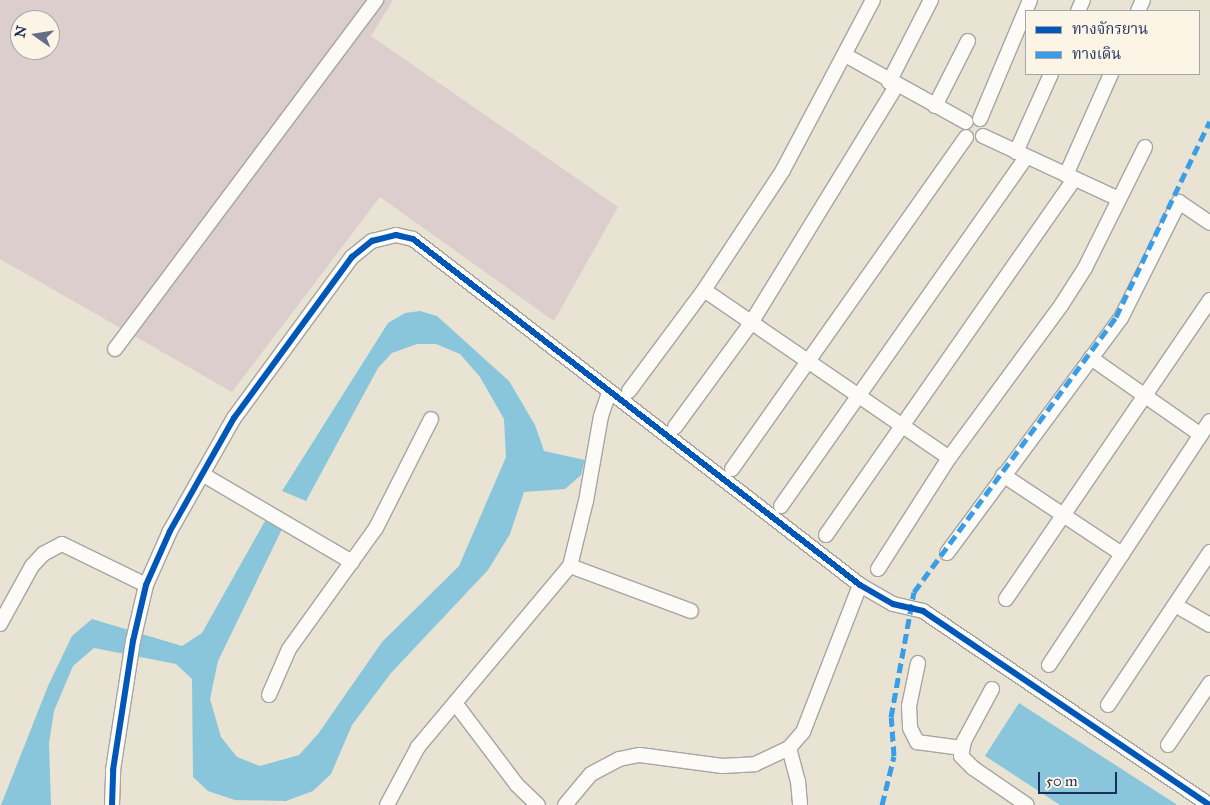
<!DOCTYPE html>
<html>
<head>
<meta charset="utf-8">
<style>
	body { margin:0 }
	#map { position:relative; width:1210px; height:805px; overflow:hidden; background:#e8e3d3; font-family:"IM FELL Great Primer","Noto Serif Thai",serif }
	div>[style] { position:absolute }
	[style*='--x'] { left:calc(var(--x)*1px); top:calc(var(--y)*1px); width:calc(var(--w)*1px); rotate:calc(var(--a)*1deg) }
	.industrial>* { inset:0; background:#dbcecd }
	.water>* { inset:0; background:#89c6db }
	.roads { filter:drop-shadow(1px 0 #a6a5a2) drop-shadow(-1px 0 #a6a5a2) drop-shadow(0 1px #a6a5a2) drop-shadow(0 -1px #a6a5a2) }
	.minor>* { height:14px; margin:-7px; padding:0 7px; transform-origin:7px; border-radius:7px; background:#fcfbf8 }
	.quiet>* { height:5px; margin-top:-2.5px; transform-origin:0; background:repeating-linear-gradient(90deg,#3b9de6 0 10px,transparent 0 15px) }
	.cycleway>* { height:6px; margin:-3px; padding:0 3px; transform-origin:3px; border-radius:3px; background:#0057b8 }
	span { translate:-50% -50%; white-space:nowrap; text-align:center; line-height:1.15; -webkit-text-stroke:4px #fcf5e5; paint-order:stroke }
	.legend { position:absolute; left:1025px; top:10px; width:175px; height:65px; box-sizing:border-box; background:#fcf5e5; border:1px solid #a2a6af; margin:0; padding:6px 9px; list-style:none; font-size:15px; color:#1b2f5e }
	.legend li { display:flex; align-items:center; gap:10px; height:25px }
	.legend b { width:25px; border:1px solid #a2a6af }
	.north { position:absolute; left:10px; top:10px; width:50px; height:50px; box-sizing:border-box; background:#fcf5e5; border:1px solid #a2a6af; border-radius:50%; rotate:283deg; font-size:14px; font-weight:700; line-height:20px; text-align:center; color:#1b2f5e }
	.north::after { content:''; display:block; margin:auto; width:18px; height:22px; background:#636e87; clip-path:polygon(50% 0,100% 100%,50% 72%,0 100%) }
	.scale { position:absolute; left:1038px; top:772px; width:79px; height:22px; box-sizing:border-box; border:2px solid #1b2f5e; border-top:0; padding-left:6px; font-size:15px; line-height:18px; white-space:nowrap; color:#1b2f5e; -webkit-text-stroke:4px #fcf5e5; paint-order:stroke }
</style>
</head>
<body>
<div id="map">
	<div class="industrial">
		<div style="clip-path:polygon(evenodd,0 0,393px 0,371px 36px,618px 207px,554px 321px,380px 197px,232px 392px,0 259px,0 0,20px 20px,50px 20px,50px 50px,20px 50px,20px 20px)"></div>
	</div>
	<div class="water">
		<div style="clip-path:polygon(420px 311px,437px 316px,509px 381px,535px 425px,544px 451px,585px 460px,581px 475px,565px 489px,524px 492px,510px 534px,488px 570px,391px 673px,352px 725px,331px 774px,313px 791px,286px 801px,235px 800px,208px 791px,193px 777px,192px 679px,176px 664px,94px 648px,73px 666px,54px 711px,49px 743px,51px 805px,1px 805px,48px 686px,72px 636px,92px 619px,182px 646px,202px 633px,265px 521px,282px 529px,218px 661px,210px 699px,221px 737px,237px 757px,260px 766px,299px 755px,318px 734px,382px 642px,459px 566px,506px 457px,504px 419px,480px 377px,460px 354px,436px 344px,417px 344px,392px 353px,378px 368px,306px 501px,282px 491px,388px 323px,405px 313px)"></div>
		<div style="clip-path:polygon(1019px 703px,1176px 804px,1176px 805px,1060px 805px,985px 756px)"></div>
	</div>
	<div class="roads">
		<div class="minor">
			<div style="--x:1078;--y:11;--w:12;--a:-66"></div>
			<div style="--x:1138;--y:11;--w:12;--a:-66"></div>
			<div style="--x:845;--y:55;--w:138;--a:29"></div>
			<div style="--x:889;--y:82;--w:92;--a:-62.9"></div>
			<div style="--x:935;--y:106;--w:73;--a:-63.1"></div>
			<div style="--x:980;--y:119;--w:129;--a:-67.2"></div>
			<div style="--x:983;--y:136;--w:150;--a:24.9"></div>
			<div style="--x:1016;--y:152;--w:85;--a:-65.8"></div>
			<div style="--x:1066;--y:175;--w:111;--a:-66"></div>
			<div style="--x:704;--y:290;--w:297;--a:34.4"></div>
			<div style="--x:115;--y:349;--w:436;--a:-53.2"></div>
			<div style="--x:1091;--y:358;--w:134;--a:35"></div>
			<div style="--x:629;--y:391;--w:126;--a:-53.4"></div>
			<div style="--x:704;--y:290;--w:144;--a:-56.6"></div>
			<div style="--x:783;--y:170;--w:192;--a:-62.1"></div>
			<div style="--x:675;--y:427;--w:129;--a:-53.8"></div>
			<div style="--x:751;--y:323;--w:279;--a:-58.5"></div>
			<div style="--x:732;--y:469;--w:406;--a:-54.8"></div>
			<div style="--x:202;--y:474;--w:174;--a:30.4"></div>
			<div style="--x:1003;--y:475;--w:143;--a:33.6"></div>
			<div style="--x:781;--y:506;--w:426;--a:-54.9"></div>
			<div style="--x:826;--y:535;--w:433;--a:-55.1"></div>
			<div style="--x:947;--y:553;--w:292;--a:-53.5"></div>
			<div style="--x:1121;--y:318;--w:130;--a:-63.4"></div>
			<div style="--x:1179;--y:202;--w:37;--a:34"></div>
			<div style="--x:570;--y:566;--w:129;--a:20.4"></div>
			<div style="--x:878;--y:569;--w:132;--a:-57.4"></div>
			<div style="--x:949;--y:458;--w:191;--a:-53.7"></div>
			<div style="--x:1062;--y:304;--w:43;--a:-57.4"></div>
			<div style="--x:1085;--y:268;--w:135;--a:-63.6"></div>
			<div style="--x:1006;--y:599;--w:362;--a:-55.7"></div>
			<div style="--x:1175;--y:605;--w:40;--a:29.7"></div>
			<div style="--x:0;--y:624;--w:66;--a:-61.1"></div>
			<div style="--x:32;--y:566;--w:16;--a:-47"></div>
			<div style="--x:43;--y:554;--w:21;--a:-28"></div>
			<div style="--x:62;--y:544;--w:93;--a:26"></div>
			<div style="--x:918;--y:663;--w:44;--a:101.8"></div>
			<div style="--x:909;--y:706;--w:22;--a:87"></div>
			<div style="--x:910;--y:728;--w:16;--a:63"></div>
			<div style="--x:917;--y:742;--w:45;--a:7.6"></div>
			<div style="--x:1049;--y:665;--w:292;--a:-56.6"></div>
			<div style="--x:992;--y:689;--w:59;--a:118.3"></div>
			<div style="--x:964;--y:741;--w:15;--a:101"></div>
			<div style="--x:961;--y:756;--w:17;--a:45"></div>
			<div style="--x:973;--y:768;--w:65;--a:34.4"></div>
			<div style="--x:269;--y:695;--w:50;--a:-66.5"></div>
			<div style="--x:289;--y:649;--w:149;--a:-54.3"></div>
			<div style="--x:376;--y:528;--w:122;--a:-63.2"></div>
			<div style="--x:455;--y:703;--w:103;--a:52.9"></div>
			<div style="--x:517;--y:785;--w:29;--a:44"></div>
			<div style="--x:1108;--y:705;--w:184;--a:-56.3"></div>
			<div style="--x:1168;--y:745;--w:75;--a:-55.9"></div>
			<div style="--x:789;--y:748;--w:34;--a:75"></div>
			<div style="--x:798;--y:781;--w:24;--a:85"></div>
			<div style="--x:112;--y:805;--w:35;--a:-88"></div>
			<div style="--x:113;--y:770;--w:131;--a:-81.2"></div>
			<div style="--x:133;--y:641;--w:57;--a:-76.9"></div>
			<div style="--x:146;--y:585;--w:59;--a:-66"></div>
			<div style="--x:170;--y:531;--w:130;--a:-60.5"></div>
			<div style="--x:234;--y:418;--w:200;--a:-53.8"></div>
			<div style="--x:352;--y:257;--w:26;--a:-39"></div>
			<div style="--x:372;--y:241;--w:25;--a:-14"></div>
			<div style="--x:396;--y:235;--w:17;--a:13"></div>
			<div style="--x:413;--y:239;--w:565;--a:37.74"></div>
			<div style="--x:860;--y:585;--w:38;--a:30"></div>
			<div style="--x:893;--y:604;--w:31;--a:13"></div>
			<div style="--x:923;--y:611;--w:346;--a:34.1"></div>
			<div style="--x:387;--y:805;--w:66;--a:-61.9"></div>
			<div style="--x:418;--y:747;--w:236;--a:-50"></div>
			<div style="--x:570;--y:566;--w:67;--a:-76.2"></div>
			<div style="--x:586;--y:501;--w:86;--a:-80"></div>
			<div style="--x:601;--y:416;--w:24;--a:-71"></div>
			<div style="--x:565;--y:805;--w:40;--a:-50"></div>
			<div style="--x:591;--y:774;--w:32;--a:-28"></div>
			<div style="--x:619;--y:759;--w:21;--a:-11"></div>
			<div style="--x:640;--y:755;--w:83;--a:7.6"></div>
			<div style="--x:722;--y:766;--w:33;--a:-3"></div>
			<div style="--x:755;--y:764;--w:38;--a:-25"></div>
			<div style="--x:789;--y:748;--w:21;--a:-49"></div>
			<div style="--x:803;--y:732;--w:158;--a:-68.8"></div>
		</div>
	</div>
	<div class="quiet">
		<div style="--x:882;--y:805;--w:50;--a:-76.2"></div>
		<div style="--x:894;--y:756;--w:39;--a:-94"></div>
		<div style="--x:891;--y:717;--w:127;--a:-79.6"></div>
		<div style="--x:914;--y:592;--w:341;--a:-53.7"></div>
		<div style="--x:1116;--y:317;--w:217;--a:-64.4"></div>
	</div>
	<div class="cycleway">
		<div style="--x:112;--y:805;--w:35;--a:-88"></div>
		<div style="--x:113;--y:770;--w:131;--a:-81.2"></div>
		<div style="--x:133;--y:641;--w:57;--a:-76.9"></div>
		<div style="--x:146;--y:585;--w:59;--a:-66"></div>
		<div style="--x:170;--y:531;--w:130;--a:-60.5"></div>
		<div style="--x:234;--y:418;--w:200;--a:-53.8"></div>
		<div style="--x:352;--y:257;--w:26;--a:-39"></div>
		<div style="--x:372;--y:241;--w:25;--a:-14"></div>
		<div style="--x:396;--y:235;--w:17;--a:13"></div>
		<div style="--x:413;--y:239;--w:565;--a:37.74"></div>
		<div style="--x:860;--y:585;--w:38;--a:30"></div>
		<div style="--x:893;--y:604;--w:31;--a:13"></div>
		<div style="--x:923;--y:611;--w:346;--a:34.1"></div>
	</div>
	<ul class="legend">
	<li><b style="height:6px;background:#0057b8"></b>ทางจักรยาน</li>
	<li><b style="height:6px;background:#3b9de6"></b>ทางเดิน</li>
	</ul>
	<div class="north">N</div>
	<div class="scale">50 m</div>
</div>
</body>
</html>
